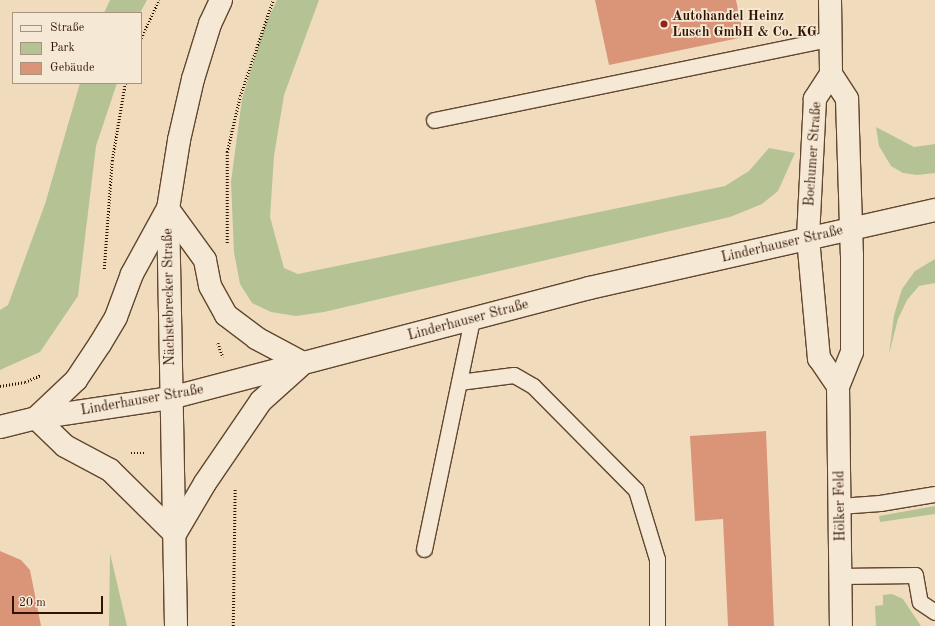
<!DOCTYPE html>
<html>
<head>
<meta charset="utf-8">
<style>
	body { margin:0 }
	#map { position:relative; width:935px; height:626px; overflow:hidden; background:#f0dcbd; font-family:"Old Standard TT",serif }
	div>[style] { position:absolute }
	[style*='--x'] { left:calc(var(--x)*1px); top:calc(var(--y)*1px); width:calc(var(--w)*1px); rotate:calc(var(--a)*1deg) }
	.green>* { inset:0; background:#b5c294 }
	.building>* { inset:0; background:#da9579 }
	.path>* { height:2.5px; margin-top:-1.25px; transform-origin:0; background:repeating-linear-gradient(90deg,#311400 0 1px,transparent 0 3px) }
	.roads { filter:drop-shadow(1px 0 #61462f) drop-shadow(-1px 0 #61462f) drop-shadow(0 1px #61462f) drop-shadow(0 -1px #61462f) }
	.service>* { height:15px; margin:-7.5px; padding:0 7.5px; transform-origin:7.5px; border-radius:7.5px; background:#f5e8d4 }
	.minor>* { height:22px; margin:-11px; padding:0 11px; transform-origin:11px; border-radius:11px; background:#f5e8d4 }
	.secondary>* { height:22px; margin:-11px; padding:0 11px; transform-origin:11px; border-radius:11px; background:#f5e8d4 }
	.dots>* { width:11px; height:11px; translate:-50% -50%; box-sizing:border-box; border:2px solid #f5e8d4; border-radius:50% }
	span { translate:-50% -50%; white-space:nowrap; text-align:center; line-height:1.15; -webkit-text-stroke:3.5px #f5e8d4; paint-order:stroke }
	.poi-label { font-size:14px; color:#311400; font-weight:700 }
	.left { translate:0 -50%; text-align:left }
	.street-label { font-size:14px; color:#311400 }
	.legend { position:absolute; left:12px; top:12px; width:130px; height:72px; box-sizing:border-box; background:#f5e8d4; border:1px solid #a7937f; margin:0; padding:5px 7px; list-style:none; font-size:12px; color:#311400 }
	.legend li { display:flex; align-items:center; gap:8px; height:20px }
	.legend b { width:20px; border:1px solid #a7937f }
	.scale { position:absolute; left:12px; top:596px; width:91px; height:18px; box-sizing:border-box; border:2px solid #311400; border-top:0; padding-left:5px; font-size:12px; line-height:14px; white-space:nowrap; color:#311400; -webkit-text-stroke:3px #f5e8d4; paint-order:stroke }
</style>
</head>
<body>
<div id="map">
	<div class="green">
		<div style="clip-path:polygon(110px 0,147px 0,140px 13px,104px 13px)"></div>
		<div style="clip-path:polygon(277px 0,319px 0,284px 95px,274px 156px,270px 217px,284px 268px,298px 274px,725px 186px,749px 171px,769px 148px,795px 153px,778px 191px,762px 204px,730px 217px,324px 312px,296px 316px,271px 312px,252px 303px,240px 284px,234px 252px,231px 182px,242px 99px,265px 25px)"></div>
		<div style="clip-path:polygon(80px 83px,117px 83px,96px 146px,78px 296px,40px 352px,0 370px,0 310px,8px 305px,45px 204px)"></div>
		<div style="clip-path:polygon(876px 127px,914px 147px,935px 144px,935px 173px,917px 175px,903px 173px,891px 166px,879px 146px)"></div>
		<div style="clip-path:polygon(935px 259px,935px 283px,919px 286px,907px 300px,898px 319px,889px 354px,894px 315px,902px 289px,915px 271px)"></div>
		<div style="clip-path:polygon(935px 506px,935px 514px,880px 522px,879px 516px)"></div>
		<div style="clip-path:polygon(110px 553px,127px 626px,109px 626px)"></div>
		<div style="clip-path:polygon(892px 594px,903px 599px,921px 626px,876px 626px,875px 606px,883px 605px,883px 595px)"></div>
	</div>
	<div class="building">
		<div style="clip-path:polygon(595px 0,736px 0,744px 37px,609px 65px)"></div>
		<div style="clip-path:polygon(766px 431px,774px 626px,728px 626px,723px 519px,695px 521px,690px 436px)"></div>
		<div style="clip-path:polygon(0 551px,21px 560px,30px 570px,41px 626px,0 626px)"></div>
	</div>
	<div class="path">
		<div style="--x:141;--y:38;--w:42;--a:-64.7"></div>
		<div style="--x:227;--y:243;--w:91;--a:-90"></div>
		<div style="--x:227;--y:152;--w:57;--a:-76.9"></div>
		<div style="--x:240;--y:96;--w:102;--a:-71"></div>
		<div style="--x:104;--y:269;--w:108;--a:-85.8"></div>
		<div style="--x:112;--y:161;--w:79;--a:-80.5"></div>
		<div style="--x:218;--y:343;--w:15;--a:70"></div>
		<div style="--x:0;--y:386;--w:25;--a:-9"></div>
		<div style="--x:25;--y:382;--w:17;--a:-24"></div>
		<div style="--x:131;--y:453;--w:15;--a:0"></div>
		<div style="--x:233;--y:626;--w:137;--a:-89.2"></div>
	</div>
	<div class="roads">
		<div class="service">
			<div style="--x:434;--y:120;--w:404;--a:-11.6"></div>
			<div style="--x:459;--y:382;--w:55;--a:-7.3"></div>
			<div style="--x:514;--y:375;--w:22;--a:30"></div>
			<div style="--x:533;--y:386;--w:146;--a:45.3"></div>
			<div style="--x:636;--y:490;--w:72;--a:73.1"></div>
			<div style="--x:657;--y:559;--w:67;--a:90"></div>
			<div style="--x:839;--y:506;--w:41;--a:-4.2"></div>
			<div style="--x:880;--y:503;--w:56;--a:-9.3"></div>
			<div style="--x:424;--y:549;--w:235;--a:-78.2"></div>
			<div style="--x:841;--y:576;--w:74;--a:-0.8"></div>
			<div style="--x:915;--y:575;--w:27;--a:80"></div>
			<div style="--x:920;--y:602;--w:18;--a:34"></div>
		</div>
		<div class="minor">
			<div style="--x:830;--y:0;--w:74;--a:89.2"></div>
			<div style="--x:831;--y:74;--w:30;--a:57"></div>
			<div style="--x:847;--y:99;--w:156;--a:88.2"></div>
			<div style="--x:852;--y:255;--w:97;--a:90"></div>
			<div style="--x:852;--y:352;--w:37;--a:112"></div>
			<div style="--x:838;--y:386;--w:240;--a:89.3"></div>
			<div style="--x:831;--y:74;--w:30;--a:123"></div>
			<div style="--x:815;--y:99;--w:139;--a:92.9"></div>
			<div style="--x:808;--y:238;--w:121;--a:84.8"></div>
			<div style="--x:819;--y:358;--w:34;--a:56"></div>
		</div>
		<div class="secondary">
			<div style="--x:168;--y:209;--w:63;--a:54"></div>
			<div style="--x:205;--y:260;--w:26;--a:79"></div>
			<div style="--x:210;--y:286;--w:33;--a:61"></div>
			<div style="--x:226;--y:315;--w:38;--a:37"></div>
			<div style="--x:256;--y:338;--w:53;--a:28"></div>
			<div style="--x:36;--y:418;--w:55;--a:-43.5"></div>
			<div style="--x:76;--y:380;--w:43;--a:-56.3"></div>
			<div style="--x:100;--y:344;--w:31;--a:-59"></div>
			<div style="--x:116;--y:317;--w:46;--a:-69.6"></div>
			<div style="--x:132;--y:274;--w:73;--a:-61.3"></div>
			<div style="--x:36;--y:418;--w:40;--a:44"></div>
			<div style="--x:65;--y:446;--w:51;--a:28.1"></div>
			<div style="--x:110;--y:470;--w:91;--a:44.6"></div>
			<div style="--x:0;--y:427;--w:37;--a:-14"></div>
			<div style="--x:36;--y:418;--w:135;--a:-8.5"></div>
			<div style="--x:170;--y:398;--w:433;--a:-14.7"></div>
			<div style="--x:589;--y:288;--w:355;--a:-12.7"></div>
			<div style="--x:175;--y:534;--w:59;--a:-59.5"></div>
			<div style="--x:205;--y:483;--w:99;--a:-55.7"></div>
			<div style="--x:261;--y:401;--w:52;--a:-41.9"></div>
			<div style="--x:176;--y:626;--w:417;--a:-91.1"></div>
			<div style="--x:168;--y:209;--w:70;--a:-80.9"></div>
			<div style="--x:179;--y:140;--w:63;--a:-77.1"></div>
			<div style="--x:193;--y:79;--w:58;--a:-72.8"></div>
			<div style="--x:210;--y:24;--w:26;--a:-65"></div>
		</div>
	</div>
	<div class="dots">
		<div style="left:664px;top:24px;background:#8f2418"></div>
	</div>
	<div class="poi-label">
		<span class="left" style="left:672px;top:24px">Autohandel Heinz<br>Lusch GmbH &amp; Co. KG</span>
	</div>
	<div class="street-label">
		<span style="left:813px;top:154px;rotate:-86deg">Bochumer Straße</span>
		<span style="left:782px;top:244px;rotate:-13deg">Linderhauser Straße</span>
		<span style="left:169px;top:297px;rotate:-91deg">Nächstebrecker Straße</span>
		<span style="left:468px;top:320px;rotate:-15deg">Linderhauser Straße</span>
		<span style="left:142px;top:400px;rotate:-10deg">Linderhauser Straße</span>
		<span style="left:840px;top:506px;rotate:-91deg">Hölker Feld</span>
	</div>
	<ul class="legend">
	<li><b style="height:5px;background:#f5e8d4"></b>Straße</li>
	<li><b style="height:11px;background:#b5c294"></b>Park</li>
	<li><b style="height:11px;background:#da9579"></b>Gebäude</li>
	</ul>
	<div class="scale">20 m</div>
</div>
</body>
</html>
